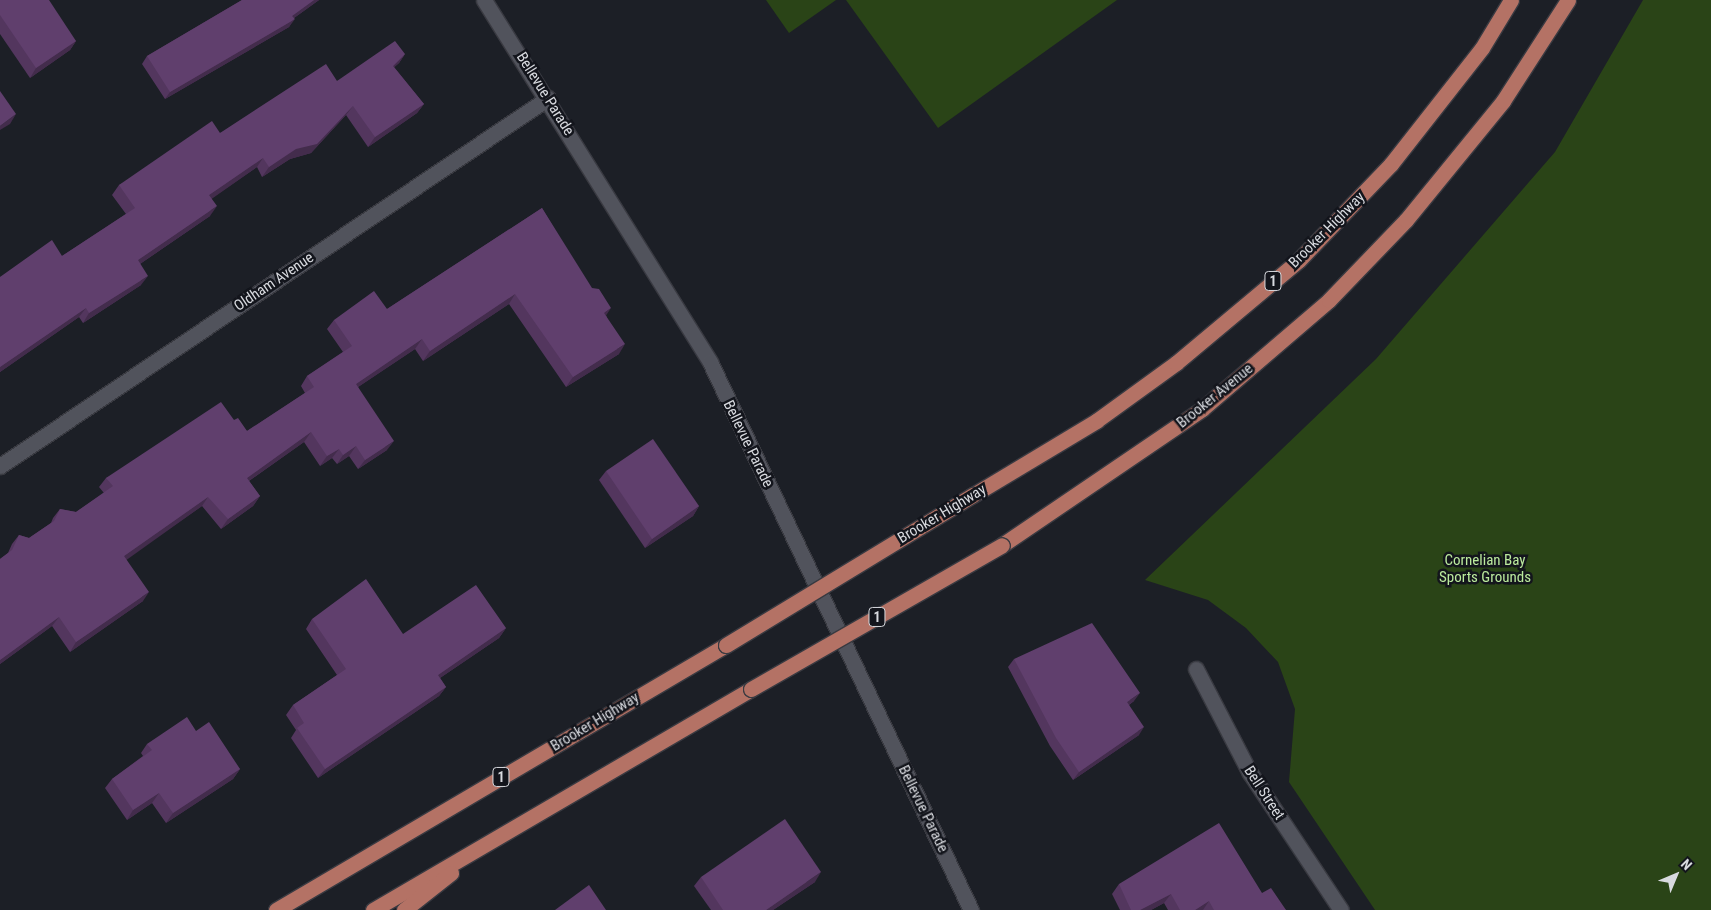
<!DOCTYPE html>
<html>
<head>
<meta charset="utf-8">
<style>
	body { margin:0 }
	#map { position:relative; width:1711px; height:910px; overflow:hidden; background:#1c1f26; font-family:"Roboto Condensed",sans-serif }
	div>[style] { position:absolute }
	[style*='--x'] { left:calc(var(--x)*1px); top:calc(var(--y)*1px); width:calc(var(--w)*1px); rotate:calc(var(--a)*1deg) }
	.green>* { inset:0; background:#2a4417 }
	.roads { filter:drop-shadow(1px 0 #393a41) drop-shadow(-1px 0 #393a41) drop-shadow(0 1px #393a41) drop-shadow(0 -1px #393a41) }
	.minor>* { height:15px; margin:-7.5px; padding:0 7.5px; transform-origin:7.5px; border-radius:7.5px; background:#51535c }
	.trunk>* { height:15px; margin:-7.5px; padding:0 7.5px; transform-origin:7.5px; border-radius:7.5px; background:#b47265 }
	.bridges { filter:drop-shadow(1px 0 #393a41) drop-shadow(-1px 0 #393a41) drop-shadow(0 1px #393a41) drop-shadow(0 -1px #393a41) }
	.trunk-bridge>* { height:15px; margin:-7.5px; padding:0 7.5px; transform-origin:7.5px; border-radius:7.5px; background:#b47265 }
	.wall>* { inset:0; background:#53365e }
	.shaded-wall>* { inset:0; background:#432c4c }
	.building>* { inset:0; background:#603f6d }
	span { translate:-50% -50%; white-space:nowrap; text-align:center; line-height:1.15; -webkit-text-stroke:5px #13151c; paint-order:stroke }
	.shield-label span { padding:1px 4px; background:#13151c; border:1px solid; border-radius:4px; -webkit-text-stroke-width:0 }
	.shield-label { font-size:14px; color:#d8dadf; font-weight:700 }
	.street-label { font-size:15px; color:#d8dadf }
	.park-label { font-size:15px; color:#bbea9d }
	.north { position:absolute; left:1651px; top:850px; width:50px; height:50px; -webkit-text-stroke:4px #13151c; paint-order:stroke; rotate:45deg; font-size:14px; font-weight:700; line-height:20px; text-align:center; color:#d8dadf }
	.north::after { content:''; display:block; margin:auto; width:18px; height:22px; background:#d8dadf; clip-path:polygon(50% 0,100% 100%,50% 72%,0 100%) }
</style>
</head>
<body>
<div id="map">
	<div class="green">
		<div style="clip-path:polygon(766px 0,836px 0,789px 33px)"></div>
		<div style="clip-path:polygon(846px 0,1117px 0,938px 128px)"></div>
		<div style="clip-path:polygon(1643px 0,1711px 0,1711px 910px,1375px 910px,1289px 782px,1295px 709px,1278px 662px,1246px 628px,1208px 600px,1145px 580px,1376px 359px,1555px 152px)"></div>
	</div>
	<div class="roads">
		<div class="minor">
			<div style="--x:484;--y:0;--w:427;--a:58"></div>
			<div style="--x:710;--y:362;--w:607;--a:64.53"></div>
			<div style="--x:0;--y:466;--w:660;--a:-33.88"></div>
			<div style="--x:1196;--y:669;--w:117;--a:62.6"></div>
			<div style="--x:1250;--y:773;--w:164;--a:56.4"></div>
		</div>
		<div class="trunk">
			<div style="--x:973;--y:495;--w:144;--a:-31"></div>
			<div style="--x:1096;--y:421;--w:99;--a:-35.9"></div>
			<div style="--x:1176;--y:363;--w:160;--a:-39.9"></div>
			<div style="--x:1299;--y:260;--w:133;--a:-46.2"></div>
			<div style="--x:1391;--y:164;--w:147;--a:-51.9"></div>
			<div style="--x:1482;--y:48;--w:56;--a:-58.9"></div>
			<div style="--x:1002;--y:545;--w:242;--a:-34.2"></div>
			<div style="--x:1202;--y:409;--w:167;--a:-40.6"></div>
			<div style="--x:1329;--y:300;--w:111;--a:-46.1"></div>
			<div style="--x:1406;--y:220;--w:154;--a:-50.8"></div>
			<div style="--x:1503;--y:101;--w:120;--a:-57.2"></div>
			<div style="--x:276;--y:910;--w:522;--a:-30.49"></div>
			<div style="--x:373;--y:910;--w:438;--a:-30.3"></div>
			<div style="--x:404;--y:910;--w:60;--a:-38.2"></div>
		</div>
	</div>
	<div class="bridges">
		<div class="trunk-bridge">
			<div style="--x:726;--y:645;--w:289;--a:-31.3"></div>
			<div style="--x:751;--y:689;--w:289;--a:-29.8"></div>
		</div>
	</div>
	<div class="wall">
		<div style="clip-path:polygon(0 0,76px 41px,70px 50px,30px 78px,0 34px)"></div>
		<div style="clip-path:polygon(242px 0,319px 0,294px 18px,289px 27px,165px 99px,142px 64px,147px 56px)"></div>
		<div style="clip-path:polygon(405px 54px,399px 63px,394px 67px,424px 104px,417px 113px,368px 147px,346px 115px,311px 153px,290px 159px,262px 177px,257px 167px,212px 198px,210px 216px,140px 264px,141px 285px,83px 323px,79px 317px,0 372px,0 277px,62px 256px,126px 214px,112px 195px,119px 185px,220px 133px,337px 81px)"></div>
		<div style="clip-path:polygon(542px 208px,606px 315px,619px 354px,566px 387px,509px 304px,423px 361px,415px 349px,358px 387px,387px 450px,358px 469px,349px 456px,337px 464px,332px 458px,320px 466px,304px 442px,249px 481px,260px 496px,253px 506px,221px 529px,202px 506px,126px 559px,143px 601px,70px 652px,52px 626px,0 664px,0 559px,8px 553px,12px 544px,19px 535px,29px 538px,51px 523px,53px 518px,60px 509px,76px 512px,104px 493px,99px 487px,106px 478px,234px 420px,247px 431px,305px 393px,301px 386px,307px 376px,343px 352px,327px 329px,334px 320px,387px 309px)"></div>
		<div style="clip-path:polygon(606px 471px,699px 506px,693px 516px,645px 548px,599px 480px)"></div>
		<div style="clip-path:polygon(312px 619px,403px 634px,506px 628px,499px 638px,440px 678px,446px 687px,439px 696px,318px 778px,291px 738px,296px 730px,286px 715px,293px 705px,337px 675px,306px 629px)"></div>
		<div style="clip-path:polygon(1014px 659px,1134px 701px,1129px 705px,1139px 735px,1073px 780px,1050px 746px,1008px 667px)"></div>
		<div style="clip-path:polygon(196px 731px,240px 769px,233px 779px,166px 823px,152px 803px,127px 820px,105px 788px,112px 779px,143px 756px,141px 753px,147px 744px)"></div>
		<div style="clip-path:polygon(701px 877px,815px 882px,773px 910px,711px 910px,694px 886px)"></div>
		<div style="clip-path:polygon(1119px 884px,1262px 893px,1286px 910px,1168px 910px,1164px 903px,1151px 910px,1120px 910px,1112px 894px)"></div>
	</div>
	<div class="shaded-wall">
		<div style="clip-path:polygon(314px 0,319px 0,287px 23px,292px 16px)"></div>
		<div style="clip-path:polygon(295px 19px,289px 27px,165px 99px,170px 92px)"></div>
		<div style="clip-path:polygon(76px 41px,70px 50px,30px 78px,36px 68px)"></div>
		<div style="clip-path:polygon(405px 54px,399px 63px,386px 75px,393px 66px)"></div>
		<div style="clip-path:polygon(424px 104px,417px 113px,368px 147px,375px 137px)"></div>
		<div style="clip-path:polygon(353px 106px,346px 115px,311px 153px,290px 159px,262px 177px,269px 167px)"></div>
		<div style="clip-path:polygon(16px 114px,10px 124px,0 130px,0 126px)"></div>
		<div style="clip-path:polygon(263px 158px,257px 167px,203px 205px,209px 195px)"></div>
		<div style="clip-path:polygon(217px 206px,210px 216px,131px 270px,138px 260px)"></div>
		<div style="clip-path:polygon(148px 276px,141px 285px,83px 323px,89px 313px)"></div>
		<div style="clip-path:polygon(515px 294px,509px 304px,423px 361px,430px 351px)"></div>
		<div style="clip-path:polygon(86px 308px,79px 317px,0 372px,0 367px)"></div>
		<div style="clip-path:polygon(611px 308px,605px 317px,604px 313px)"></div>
		<div style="clip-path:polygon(422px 339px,415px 349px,349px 393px,356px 384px)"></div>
		<div style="clip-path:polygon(625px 344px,619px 354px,566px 387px,573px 377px)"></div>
		<div style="clip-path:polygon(311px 432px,304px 442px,240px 487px,247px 478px)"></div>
		<div style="clip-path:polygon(394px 441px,387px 450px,358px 469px,365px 460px)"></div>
		<div style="clip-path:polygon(356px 446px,349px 456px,337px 464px,343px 455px)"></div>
		<div style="clip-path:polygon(339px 449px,332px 458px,320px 466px,327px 456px)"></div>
		<div style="clip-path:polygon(260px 496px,253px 506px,221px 529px,228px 519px)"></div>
		<div style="clip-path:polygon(208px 497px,202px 506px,118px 566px,124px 556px)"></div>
		<div style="clip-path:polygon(699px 506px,693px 516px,645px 548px,652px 539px)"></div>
		<div style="clip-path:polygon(149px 592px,143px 601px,70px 652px,76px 642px)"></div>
		<div style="clip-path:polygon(59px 617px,52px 626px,0 664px,0 660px)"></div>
		<div style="clip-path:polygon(506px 628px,499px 638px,431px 684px,438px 675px)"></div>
		<div style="clip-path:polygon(446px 687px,439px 696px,318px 778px,325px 769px)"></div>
		<div style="clip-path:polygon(1140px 693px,1134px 701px,1121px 710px,1127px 702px)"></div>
		<div style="clip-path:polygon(1144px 727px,1139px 735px,1073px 780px,1079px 772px)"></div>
		<div style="clip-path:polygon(240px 769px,233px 779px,166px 823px,173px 813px)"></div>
		<div style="clip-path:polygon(159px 793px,152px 803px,127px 820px,133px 810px)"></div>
		<div style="clip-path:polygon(821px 872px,815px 882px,773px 910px,766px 910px)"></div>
		<div style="clip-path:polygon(1171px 894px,1164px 903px,1151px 910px,1140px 910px)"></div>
		<div style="clip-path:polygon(1209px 901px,1203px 910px,1195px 910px)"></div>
	</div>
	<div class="building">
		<div style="clip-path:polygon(0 0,49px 0,76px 41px,36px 68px,0 15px)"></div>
		<div style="clip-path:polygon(242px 0,314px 0,292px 16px,295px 19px,170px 92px,147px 56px)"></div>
		<div style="clip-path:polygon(395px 41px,405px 54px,393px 66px,424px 104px,375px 137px,353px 106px,317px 144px,296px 149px,269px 167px,263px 158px,209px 195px,217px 206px,138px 260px,148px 276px,89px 313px,86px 308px,0 367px,0 277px,52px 240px,62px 256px,135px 208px,119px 185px,212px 121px,220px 133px,326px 64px,337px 81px)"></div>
		<div style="clip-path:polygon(0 91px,16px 114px,0 126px)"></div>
		<div style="clip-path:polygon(542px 208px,592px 288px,599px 289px,611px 308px,604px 313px,625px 344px,573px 377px,515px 294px,430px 351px,422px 339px,356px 384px,394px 441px,365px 460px,356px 446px,343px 455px,339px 449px,327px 456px,311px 432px,247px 478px,260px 496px,228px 519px,208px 497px,124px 556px,149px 592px,76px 642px,59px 617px,0 660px,0 559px,12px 550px,19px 535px,29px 538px,54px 521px,60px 509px,76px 512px,113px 486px,106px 478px,221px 402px,234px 420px,238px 418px,247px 431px,314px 387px,307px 376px,352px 346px,334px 320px,374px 291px,387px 309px)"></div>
		<div style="clip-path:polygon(653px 439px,699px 506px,652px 539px,606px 471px)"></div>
		<div style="clip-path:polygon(366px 579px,403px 634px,476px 585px,506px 628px,438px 675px,446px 687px,325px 769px,297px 728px,304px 723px,293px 705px,346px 669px,312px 619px)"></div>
		<div style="clip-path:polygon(1092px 623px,1140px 693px,1127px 702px,1144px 727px,1079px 772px,1056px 738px,1014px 659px)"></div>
		<div style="clip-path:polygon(187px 717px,196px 731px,209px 722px,240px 769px,173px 813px,159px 793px,133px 810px,112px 779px,152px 750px,147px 744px)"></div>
		<div style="clip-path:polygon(785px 819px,821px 872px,766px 910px,723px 910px,701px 877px)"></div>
		<div style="clip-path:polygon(1219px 823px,1262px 893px,1271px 888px,1286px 910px,1214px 910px,1209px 901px,1195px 910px,1180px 910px,1171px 894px,1140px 910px,1131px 910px,1119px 884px)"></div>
		<div style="clip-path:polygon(589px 885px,606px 910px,555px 910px)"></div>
	</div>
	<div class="shield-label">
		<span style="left:1273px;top:281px">1</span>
		<span style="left:877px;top:617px">1</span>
		<span style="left:501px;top:777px">1</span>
	</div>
	<div class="street-label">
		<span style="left:545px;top:94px;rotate:58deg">Bellevue Parade</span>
		<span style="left:1327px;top:230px;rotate:-45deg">Brooker Highway</span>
		<span style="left:274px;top:282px;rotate:-34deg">Oldham Avenue</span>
		<span style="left:1215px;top:396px;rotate:-39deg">Brooker Avenue</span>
		<span style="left:748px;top:444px;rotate:64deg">Bellevue Parade</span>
		<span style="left:942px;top:514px;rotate:-31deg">Brooker Highway</span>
		<span style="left:595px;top:722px;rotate:-31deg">Brooker Highway</span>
		<span style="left:1264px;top:793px;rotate:57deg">Bell Street</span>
		<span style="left:923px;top:809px;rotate:64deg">Bellevue Parade</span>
	</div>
	<div class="park-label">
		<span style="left:1485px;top:569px">Cornelian Bay<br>Sports Grounds</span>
	</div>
	<div class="north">N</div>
</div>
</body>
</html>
